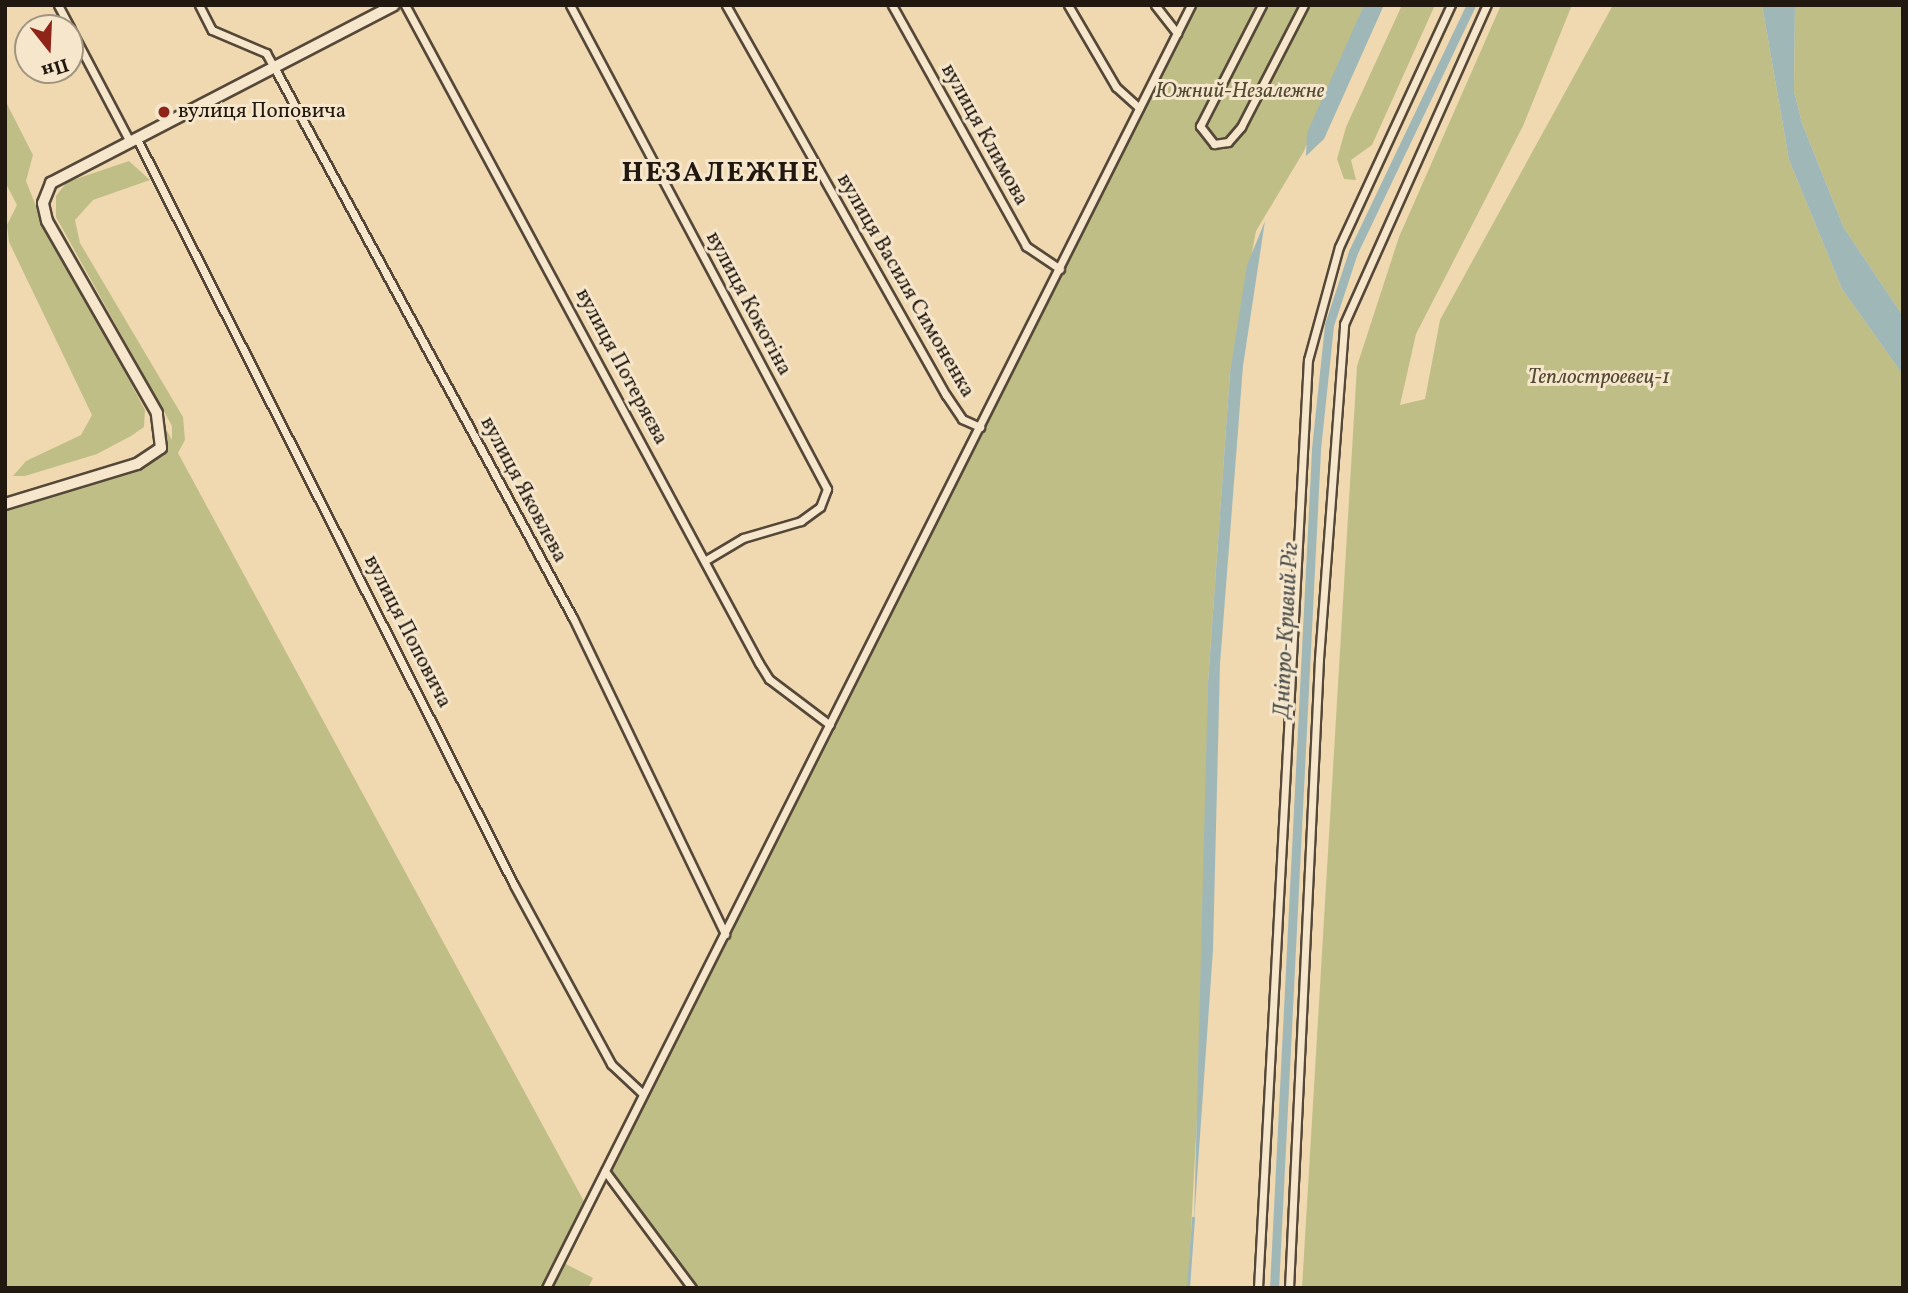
<!DOCTYPE html>
<html>
<head>
<meta charset="utf-8">
<style>
	body { margin:0 }
	#map { position:relative; width:1908px; height:1293px; overflow:hidden; background:#f0d9b1; font-family:Vollkorn,serif }
	div>[style] { position:absolute }
	[style*='--x'] { left:calc(var(--x)*1px); top:calc(var(--y)*1px); width:calc(var(--w)*1px); rotate:calc(var(--a)*1deg) }
	.green>* { inset:0; background:#c0be87 }
	.water>* { inset:0; background:#a0b7b8 }
	.stream>* { height:2.5px; margin:-1.25px; padding:0 1.25px; transform-origin:1.25px; border-radius:1.25px; background:#a0b7b8 }
	.canal>* { height:9px; margin:-4.5px; padding:0 4.5px; transform-origin:4.5px; border-radius:4.5px; background:#a0b7b8 }
	.roads { filter:drop-shadow(2px 0 #554838) drop-shadow(-2px 0 #554838) drop-shadow(0 2px #554838) drop-shadow(0 -2px #554838) }
	.street>* { height:7px; margin:-3.5px; padding:0 3.5px; transform-origin:3.5px; border-radius:3.5px; background:#f5e6cc }
	.secondary>* { height:10px; margin:-5px; padding:0 5px; transform-origin:5px; border-radius:5px; background:#f5e6cc }
	.dots>* { width:19px; height:19px; translate:-50% -50%; box-sizing:border-box; border:4px solid #f5e6cc; border-radius:50% }
	span { translate:-50% -50%; white-space:nowrap; text-align:center; line-height:1.15; -webkit-text-stroke:6px #f5e6cc; paint-order:stroke }
	.park-label { font-size:21px; color:#514a34; font-style:italic }
	.poi-label { font-size:21px; color:#211810 }
	.left { translate:0 -50%; text-align:left }
	.street-label { font-size:21px; color:#211810 }
	.water-label { font-size:23px; color:#4d504b; font-style:italic }
	.district-label { font-size:28px; color:#211810; font-weight:700; letter-spacing:2px }
	.frame { position:absolute; inset:0; border:7px solid #211810; pointer-events:none }
	.north { position:absolute; left:14px; top:14px; width:70px; height:70px; box-sizing:border-box; background:#f5e6cc; border:2px solid #a09481; border-radius:50%; rotate:162deg; font-size:19px; font-weight:700; line-height:28px; text-align:center; color:#211810 }
	.north::after { content:''; display:block; margin:auto; width:24px; height:32px; background:#8f2418; clip-path:polygon(50% 0,100% 100%,50% 72%,0 100%) }
</style>
</head>
<body>
<div id="map">
	<div class="green">
		<div style="clip-path:polygon(1197px 5px,1364px 5px,1304px 151px,1256px 231px,1230px 372px,1208px 683px,1206px 948px,1188px 1288px,692px 1288px,605px 1171px)"></div>
		<div style="clip-path:polygon(1402px 5px,1435px 5px,1372px 145px,1351px 160px,1356px 180px,1344px 179px,1337px 159px,1346px 127px)"></div>
		<div style="clip-path:polygon(1501px 5px,1572px 5px,1523px 126px,1416px 334px,1400px 405px,1425px 399px,1440px 320px,1613px 5px,1762px 5px,1789px 160px,1842px 289px,1903px 375px,1903px 1288px,1302px 1288px,1357px 366px,1399px 237px)"></div>
		<div style="clip-path:polygon(1795px 5px,1903px 5px,1903px 316px,1844px 228px,1802px 123px,1794px 91px)"></div>
		<div style="clip-path:polygon(5px 100px,33px 155px,26px 181px,36px 206px,145px 410px,144px 427px,131px 436px,97px 454px,25px 476px,13px 476px,26px 461px,81px 435px,92px 415px,9px 242px,7px 225px,17px 205px,5px 182px)"></div>
		<div style="clip-path:polygon(129px 161px,150px 180px,93px 200px,75px 220px,80px 243px,183px 417px,185px 440px,178px 453px,587px 1207px,560px 1261px,593px 1278px,588px 1288px,5px 1288px,5px 504px,137px 464px,161px 447px,155px 409px,172px 440px,172px 426px,56px 217px,56px 196px,67px 182px)"></div>
	</div>
	<div class="water">
		<div style="clip-path:polygon(1364px 5px,1384px 5px,1324px 139px,1306px 156px,1307px 133px)"></div>
		<div style="clip-path:polygon(1762px 5px,1795px 5px,1794px 91px,1802px 123px,1844px 228px,1903px 316px,1903px 375px,1842px 289px,1789px 160px)"></div>
		<div style="clip-path:polygon(1265px 221px,1243px 366px,1220px 664px,1213px 950px,1194px 1222px,1208px 683px,1230px 372px,1247px 265px)"></div>
	</div>
	<div class="stream">
		<div style="--x:1903;--y:1119;--w:79;--a:90"></div>
		<div style="--x:1188;--y:1288;--w:70;--a:-85.9"></div>
	</div>
	<div class="canal">
		<div style="--x:1274;--y:1288;--w:840;--a:-87.13"></div>
		<div style="--x:1316;--y:449;--w:125;--a:-84"></div>
		<div style="--x:1329;--y:325;--w:77;--a:-71.8"></div>
		<div style="--x:1353;--y:252;--w:274;--a:-64.5"></div>
	</div>
	<div class="roads">
		<div class="street">
			<div style="--x:58;--y:5;--w:26;--a:62"></div>
			<div style="--x:199;--y:5;--w:28;--a:63"></div>
			<div style="--x:212;--y:30;--w:59;--a:23.1"></div>
			<div style="--x:266;--y:53;--w:18;--a:61"></div>
			<div style="--x:275;--y:69;--w:625;--a:61.51"></div>
			<div style="--x:573;--y:618;--w:351;--a:64.3"></div>
			<div style="--x:405;--y:5;--w:747;--a:61.72"></div>
			<div style="--x:759;--y:663;--w:19;--a:58"></div>
			<div style="--x:769;--y:679;--w:76;--a:37"></div>
			<div style="--x:570;--y:5;--w:548;--a:62.03"></div>
			<div style="--x:827;--y:489;--w:19;--a:111"></div>
			<div style="--x:820;--y:507;--w:24;--a:144"></div>
			<div style="--x:801;--y:521;--w:60;--a:163.7"></div>
			<div style="--x:743;--y:538;--w:43;--a:149.3"></div>
			<div style="--x:726;--y:5;--w:448;--a:60.6"></div>
			<div style="--x:946;--y:395;--w:29;--a:56"></div>
			<div style="--x:962;--y:419;--w:20;--a:24"></div>
			<div style="--x:892;--y:5;--w:276;--a:60.9"></div>
			<div style="--x:1026;--y:246;--w:41;--a:34.1"></div>
			<div style="--x:1068;--y:5;--w:95;--a:59.7"></div>
			<div style="--x:1116;--y:87;--w:31;--a:42"></div>
			<div style="--x:1155;--y:5;--w:36;--a:52"></div>
			<div style="--x:1262;--y:5;--w:136;--a:117.1"></div>
			<div style="--x:1200;--y:126;--w:23;--a:52"></div>
			<div style="--x:1214;--y:144;--w:14;--a:-8"></div>
			<div style="--x:1228;--y:142;--w:20;--a:-49"></div>
			<div style="--x:1241;--y:127;--w:137;--a:-62.7"></div>
			<div style="--x:70;--y:28;--w:129;--a:62.2"></div>
			<div style="--x:137;--y:139;--w:836;--a:63.19"></div>
			<div style="--x:514;--y:885;--w:204;--a:61.5"></div>
			<div style="--x:611;--y:1064;--w:42;--a:43.1"></div>
			<div style="--x:605;--y:1171;--w:146;--a:53.4"></div>
			<div style="--x:546;--y:1288;--w:1436;--a:-63.31"></div>
			<div style="--x:1258;--y:1288;--w:929;--a:-86.92"></div>
			<div style="--x:1308;--y:360;--w:117;--a:-74.7"></div>
			<div style="--x:1339;--y:247;--w:267;--a:-65.2"></div>
			<div style="--x:1289;--y:1288;--w:630;--a:-87.27"></div>
			<div style="--x:1319;--y:659;--w:336;--a:-85.7"></div>
			<div style="--x:1344;--y:324;--w:350;--a:-65.9"></div>
		</div>
		<div class="secondary">
			<div style="--x:5;--y:504;--w:138;--a:-16.9"></div>
			<div style="--x:137;--y:464;--w:29;--a:-34"></div>
			<div style="--x:161;--y:448;--w:35;--a:-97"></div>
			<div style="--x:157;--y:413;--w:221;--a:-119.8"></div>
			<div style="--x:47;--y:221;--w:18;--a:-103"></div>
			<div style="--x:43;--y:203;--w:22;--a:-68"></div>
			<div style="--x:51;--y:183;--w:386;--a:-27.4"></div>
		</div>
	</div>
	<div class="dots">
		<div style="left:164px;top:112px;background:#8f2418"></div>
	</div>
	<div class="park-label">
		<span style="left:1240px;top:92px">Южний-Незалежне</span>
		<span style="left:1599px;top:378px">Теплостроевец-1</span>
	</div>
	<div class="poi-label">
		<span class="left" style="left:178px;top:112px">вулиця Поповича</span>
	</div>
	<div class="street-label">
		<span style="left:984px;top:135px;rotate:61deg">вулиця Климова</span>
		<span style="left:905px;top:286px;rotate:60deg">вулиця Василя Симоненка</span>
		<span style="left:748px;top:304px;rotate:62deg">вулиця Кокотіна</span>
		<span style="left:621px;top:367px;rotate:62deg">вулиця Потеряєва</span>
		<span style="left:523px;top:490px;rotate:62deg">вулиця Яковлева</span>
		<span style="left:407px;top:632px;rotate:63deg">вулиця Поповича</span>
	</div>
	<div class="water-label">
		<span style="left:1287px;top:630px;rotate:-87deg">Дніпро-Кривий Ріг</span>
	</div>
	<div class="district-label">
		<span style="left:721px;top:174px">НЕЗАЛЕЖНЕ</span>
	</div>
	<div class="frame"></div>
	<div class="north">Пн</div>
</div>
</body>
</html>
